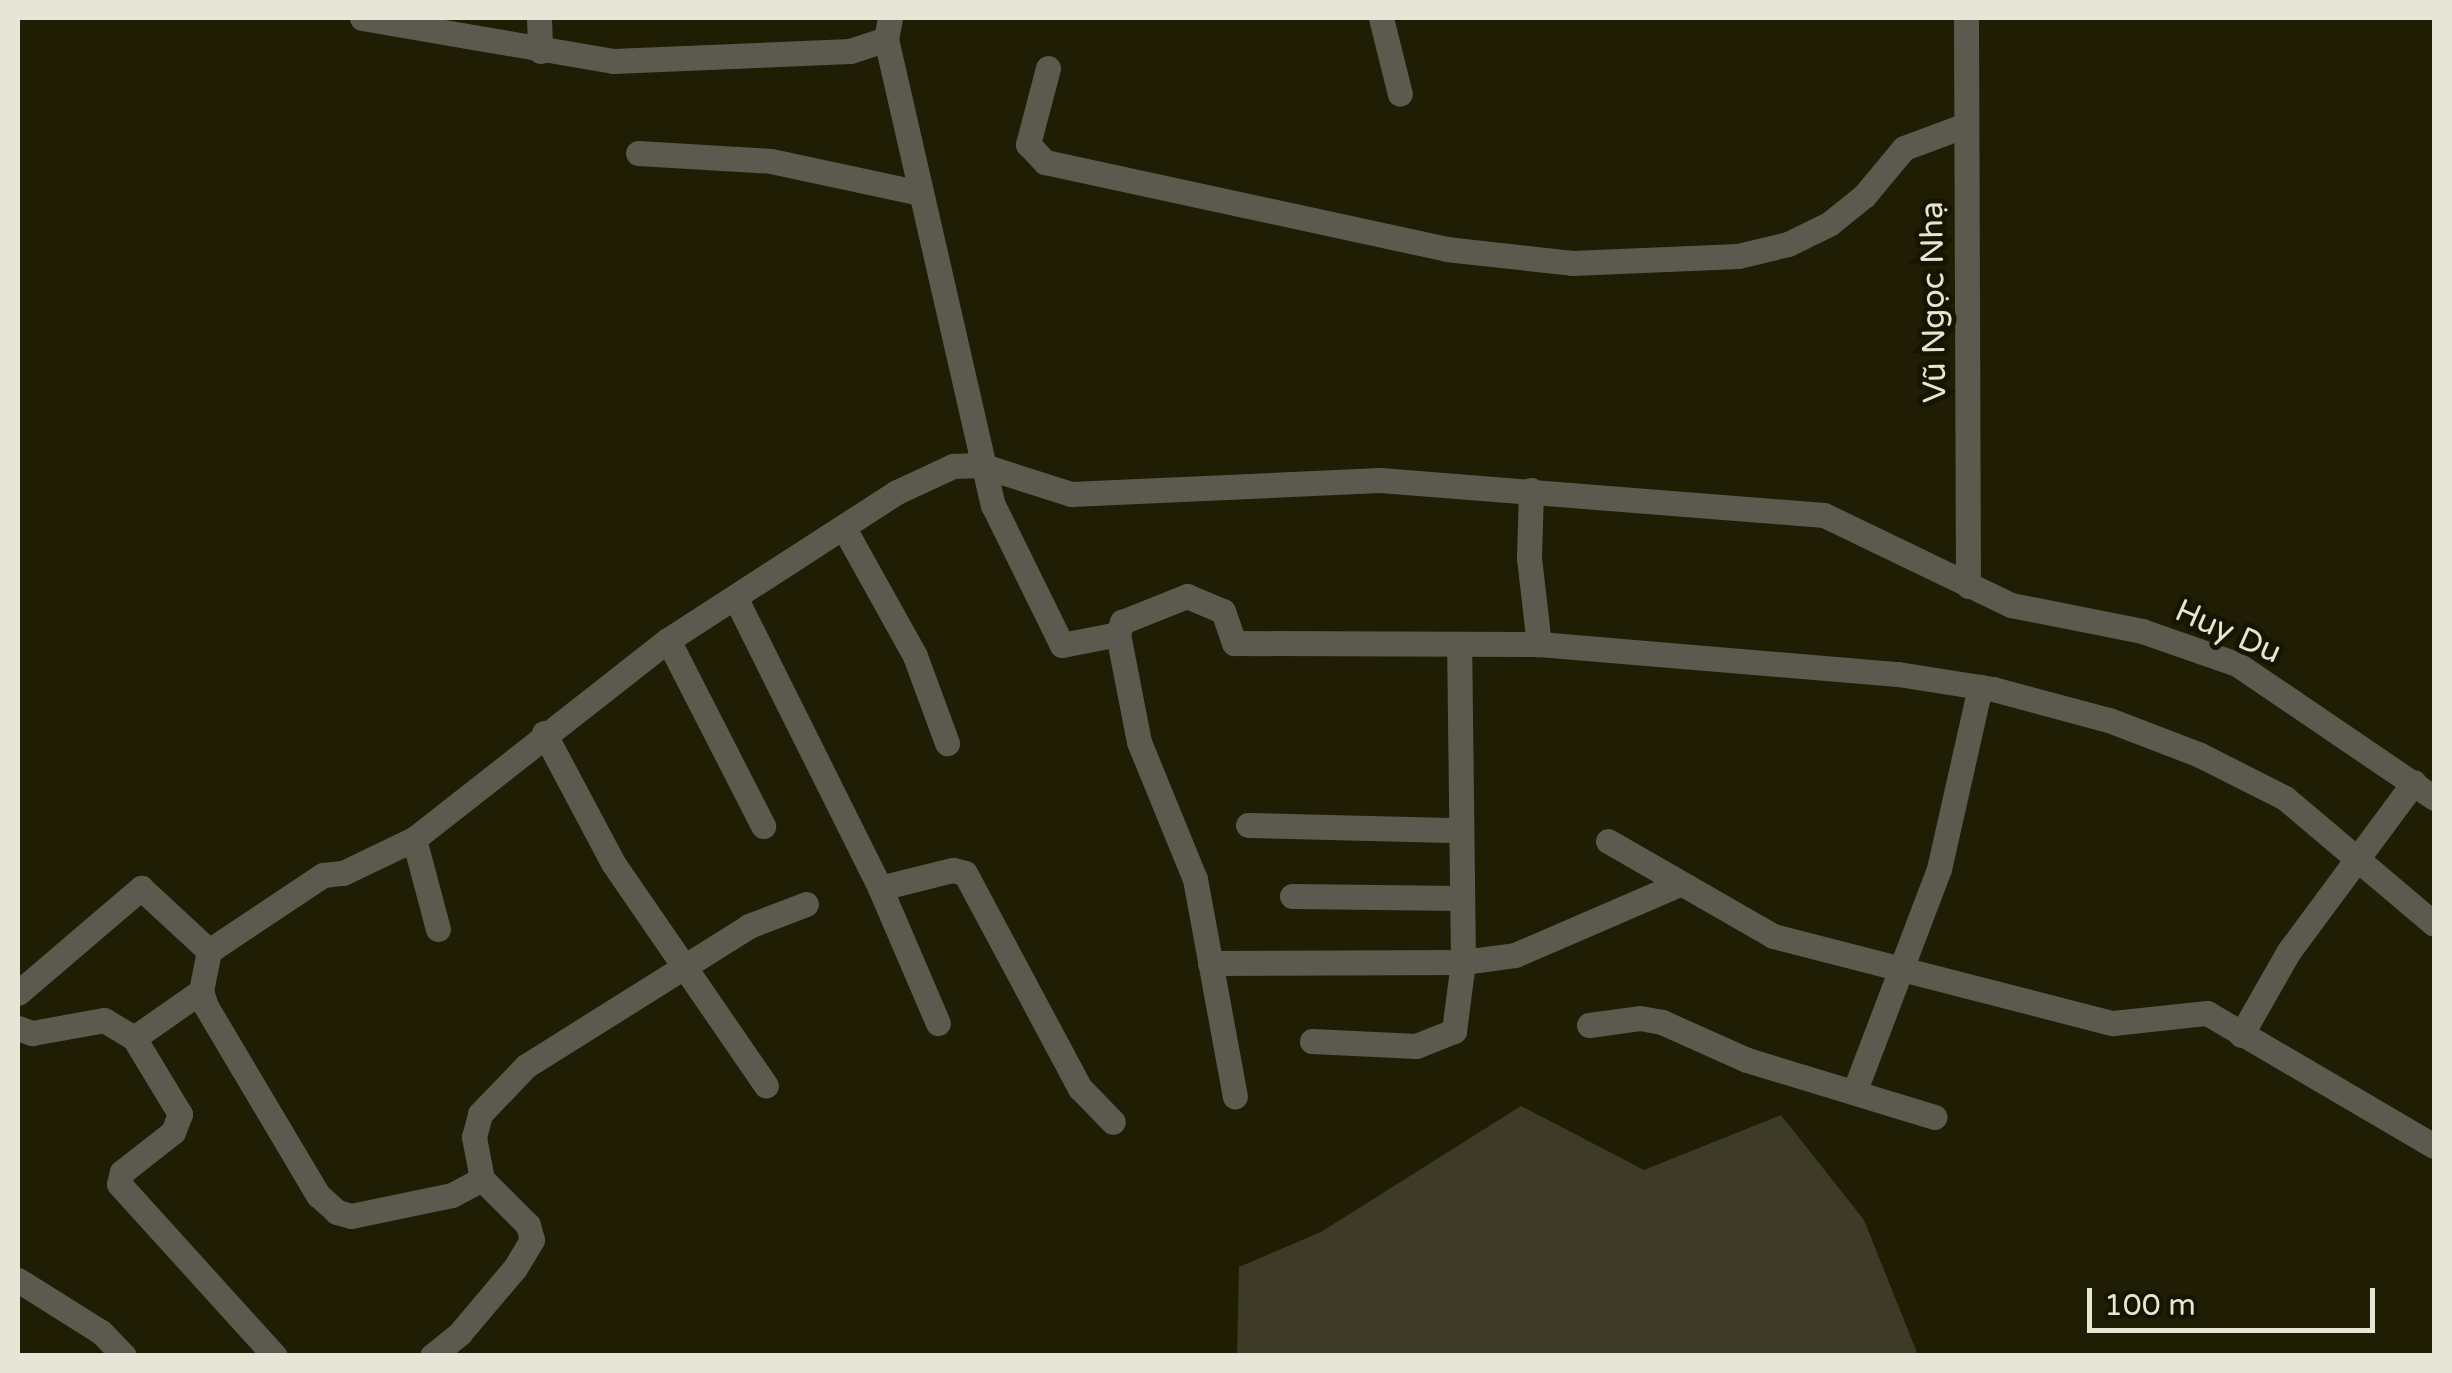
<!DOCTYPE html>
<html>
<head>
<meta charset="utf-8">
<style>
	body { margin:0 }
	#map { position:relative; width:2452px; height:1373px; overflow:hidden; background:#201d05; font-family:"Varela Round",sans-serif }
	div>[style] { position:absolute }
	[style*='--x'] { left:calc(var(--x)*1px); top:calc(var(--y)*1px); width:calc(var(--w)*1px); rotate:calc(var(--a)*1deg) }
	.green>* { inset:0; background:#3d3b27 }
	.minor>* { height:25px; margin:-12.5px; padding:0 12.5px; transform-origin:12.5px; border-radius:12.5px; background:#5b5a4e }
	span { translate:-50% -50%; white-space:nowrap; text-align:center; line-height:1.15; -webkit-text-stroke:10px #171400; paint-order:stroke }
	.street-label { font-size:32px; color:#e6e5d6 }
	.frame { position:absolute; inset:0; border:20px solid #e6e5d6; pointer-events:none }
	.scale { position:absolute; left:2087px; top:1288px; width:288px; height:45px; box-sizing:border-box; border:5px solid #e6e5d6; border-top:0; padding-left:12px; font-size:30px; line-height:35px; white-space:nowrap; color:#e6e5d6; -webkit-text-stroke:8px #171400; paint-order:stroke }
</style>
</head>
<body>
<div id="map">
	<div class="green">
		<i style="clip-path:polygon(1521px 1106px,1644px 1170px,1781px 1115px,1864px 1220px,1918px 1355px,1237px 1355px,1239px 1267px,1321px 1232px)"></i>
	</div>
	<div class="minor">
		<i style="--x:362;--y:18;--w:255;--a:9.7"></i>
		<i style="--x:613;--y:61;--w:237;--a:-2.4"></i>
		<i style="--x:850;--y:51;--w:38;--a:-18"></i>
		<i style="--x:886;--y:39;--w:21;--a:-79"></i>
		<i style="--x:539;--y:18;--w:33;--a:88"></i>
		<i style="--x:1381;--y:18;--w:78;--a:76"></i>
		<i style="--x:1966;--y:18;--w:568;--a:89.8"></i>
		<i style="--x:886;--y:39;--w:478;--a:77.1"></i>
		<i style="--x:993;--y:505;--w:156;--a:63.8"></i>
		<i style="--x:1062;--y:645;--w:57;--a:-11.1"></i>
		<i style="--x:1118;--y:634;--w:110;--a:79"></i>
		<i style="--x:1139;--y:742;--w:148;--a:67.8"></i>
		<i style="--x:1195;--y:879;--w:221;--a:79.6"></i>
		<i style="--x:1048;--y:68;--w:79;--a:104.7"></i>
		<i style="--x:1028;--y:144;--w:25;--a:47"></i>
		<i style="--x:1045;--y:162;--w:410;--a:12.2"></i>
		<i style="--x:1446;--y:249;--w:127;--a:6.3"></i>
		<i style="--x:1572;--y:263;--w:166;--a:-2.4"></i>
		<i style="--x:1738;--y:256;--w:51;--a:-13.5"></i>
		<i style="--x:1788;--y:244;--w:46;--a:-26"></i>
		<i style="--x:1829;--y:224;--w:45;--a:-38.7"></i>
		<i style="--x:1864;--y:196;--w:62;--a:-50.2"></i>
		<i style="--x:1904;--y:148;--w:63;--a:-20.4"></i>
		<i style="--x:638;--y:153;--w:133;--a:3.4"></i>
		<i style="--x:771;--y:161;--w:148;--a:12.1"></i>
		<i style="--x:1531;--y:490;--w:68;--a:91.7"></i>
		<i style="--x:1529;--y:558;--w:87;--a:83.4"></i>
		<i style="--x:845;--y:530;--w:144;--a:60.9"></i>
		<i style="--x:915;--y:656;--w:93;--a:69.8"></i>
		<i style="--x:737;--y:601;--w:321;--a:63.5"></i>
		<i style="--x:880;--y:888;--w:75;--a:-13.9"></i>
		<i style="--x:953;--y:870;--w:12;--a:14"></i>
		<i style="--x:965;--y:873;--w:244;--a:61.9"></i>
		<i style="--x:1080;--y:1088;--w:47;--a:45.9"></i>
		<i style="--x:1118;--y:634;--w:13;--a:-72"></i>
		<i style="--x:1122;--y:622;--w:70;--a:-21.8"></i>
		<i style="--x:1187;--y:596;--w:39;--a:23"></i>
		<i style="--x:1223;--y:611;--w:34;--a:71"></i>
		<i style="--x:1234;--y:643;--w:305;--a:0.2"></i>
		<i style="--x:1539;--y:644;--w:360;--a:4.8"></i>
		<i style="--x:1898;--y:674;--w:96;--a:9"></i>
		<i style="--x:1993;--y:689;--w:120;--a:15"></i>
		<i style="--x:2109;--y:720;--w:97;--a:21"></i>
		<i style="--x:2200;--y:755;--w:95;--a:26.8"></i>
		<i style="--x:2285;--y:798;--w:195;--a:40.2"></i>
		<i style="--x:668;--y:640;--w:209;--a:62.9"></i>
		<i style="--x:544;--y:733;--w:147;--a:62"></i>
		<i style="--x:613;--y:863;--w:270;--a:55.5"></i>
		<i style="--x:1248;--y:825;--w:211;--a:1.4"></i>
		<i style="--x:414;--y:839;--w:93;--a:75.1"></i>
		<i style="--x:1608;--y:841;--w:190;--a:29.9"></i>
		<i style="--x:1773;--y:936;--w:351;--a:14.4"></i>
		<i style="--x:2113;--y:1023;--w:95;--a:-6.1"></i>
		<i style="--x:2207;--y:1013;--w:263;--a:30.4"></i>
		<i style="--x:880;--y:888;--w:147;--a:66.8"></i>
		<i style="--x:1292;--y:896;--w:169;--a:0.7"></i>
		<i style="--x:1210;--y:963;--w:253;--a:-0.2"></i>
		<i style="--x:1463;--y:962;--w:52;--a:-7.7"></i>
		<i style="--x:1515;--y:955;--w:179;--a:-23.4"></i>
		<i style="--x:18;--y:993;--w:162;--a:-40.5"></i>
		<i style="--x:141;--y:888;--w:93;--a:42.8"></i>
		<i style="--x:1589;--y:1025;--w:51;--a:-7.8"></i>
		<i style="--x:1640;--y:1018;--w:22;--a:10"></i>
		<i style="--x:1662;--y:1022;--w:93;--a:24.1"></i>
		<i style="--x:1747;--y:1060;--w:196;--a:16.9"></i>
		<i style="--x:18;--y:1028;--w:15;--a:20"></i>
		<i style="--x:32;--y:1033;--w:73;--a:-10.2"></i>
		<i style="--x:104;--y:1020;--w:35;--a:31"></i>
		<i style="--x:134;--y:1038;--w:89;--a:58.8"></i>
		<i style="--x:180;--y:1114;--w:19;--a:111"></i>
		<i style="--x:173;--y:1132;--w:65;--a:141.9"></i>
		<i style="--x:122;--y:1172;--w:12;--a:104"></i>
		<i style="--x:119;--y:1184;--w:232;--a:47.8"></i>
		<i style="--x:2241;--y:1035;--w:97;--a:-60.3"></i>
		<i style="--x:2289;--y:951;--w:210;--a:-53.5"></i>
		<i style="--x:134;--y:1038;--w:82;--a:-35"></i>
		<i style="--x:1312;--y:1041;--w:104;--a:2.8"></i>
		<i style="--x:1416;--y:1046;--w:41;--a:-21.5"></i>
		<i style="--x:1454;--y:1031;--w:70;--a:-82.6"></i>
		<i style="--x:1463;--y:962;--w:315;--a:-90.7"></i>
		<i style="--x:1855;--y:1090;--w:236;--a:-69.2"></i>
		<i style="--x:1939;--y:869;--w:187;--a:-77.3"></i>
		<i style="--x:482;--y:1179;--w:43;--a:-100.8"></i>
		<i style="--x:474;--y:1137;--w:24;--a:-75"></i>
		<i style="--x:480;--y:1114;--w:66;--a:-46.2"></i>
		<i style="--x:526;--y:1066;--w:263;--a:-32.1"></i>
		<i style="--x:749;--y:926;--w:61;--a:-21.1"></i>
		<i style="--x:18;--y:1280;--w:98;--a:32.1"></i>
		<i style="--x:101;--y:1332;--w:33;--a:46"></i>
		<i style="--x:432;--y:1356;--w:36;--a:-39"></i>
		<i style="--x:460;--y:1333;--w:85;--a:-49.8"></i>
		<i style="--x:515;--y:1268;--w:33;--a:-59"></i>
		<i style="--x:532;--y:1240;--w:16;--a:-105"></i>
		<i style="--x:528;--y:1225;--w:65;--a:-135"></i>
		<i style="--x:482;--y:1179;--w:34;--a:152"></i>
		<i style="--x:452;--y:1195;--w:103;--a:168.3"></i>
		<i style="--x:351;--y:1216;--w:15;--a:-164"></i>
		<i style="--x:337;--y:1212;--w:25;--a:-138"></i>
		<i style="--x:318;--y:1195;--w:220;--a:-120.7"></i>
		<i style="--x:206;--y:1006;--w:16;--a:-108"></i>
		<i style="--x:201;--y:991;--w:41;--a:-78.7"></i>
		<i style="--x:209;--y:951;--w:137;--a:-33.7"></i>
		<i style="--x:323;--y:875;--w:20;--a:-6"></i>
		<i style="--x:343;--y:873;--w:79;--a:-25.6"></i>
		<i style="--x:414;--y:839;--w:323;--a:-38.1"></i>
		<i style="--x:668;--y:640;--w:273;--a:-32.9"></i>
		<i style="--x:897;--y:492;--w:62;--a:-24.9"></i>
		<i style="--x:953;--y:466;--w:27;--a:-2"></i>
		<i style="--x:980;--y:465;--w:96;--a:17.7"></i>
		<i style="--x:1071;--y:494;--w:309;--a:-2.6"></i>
		<i style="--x:1380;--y:480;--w:445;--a:4.5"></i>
		<i style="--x:1824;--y:515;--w:208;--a:25.7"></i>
		<i style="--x:2011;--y:605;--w:134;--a:11.2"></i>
		<i style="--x:2142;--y:631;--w:101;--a:19.2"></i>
		<i style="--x:2237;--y:664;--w:238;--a:34.2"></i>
	</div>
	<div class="street-label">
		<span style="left:1934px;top:302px;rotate:-91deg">Vũ Ngọc Nhạ</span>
		<span style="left:2228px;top:632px;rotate:24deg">Huy Du</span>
	</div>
	<div class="frame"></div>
	<div class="scale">100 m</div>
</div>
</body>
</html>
